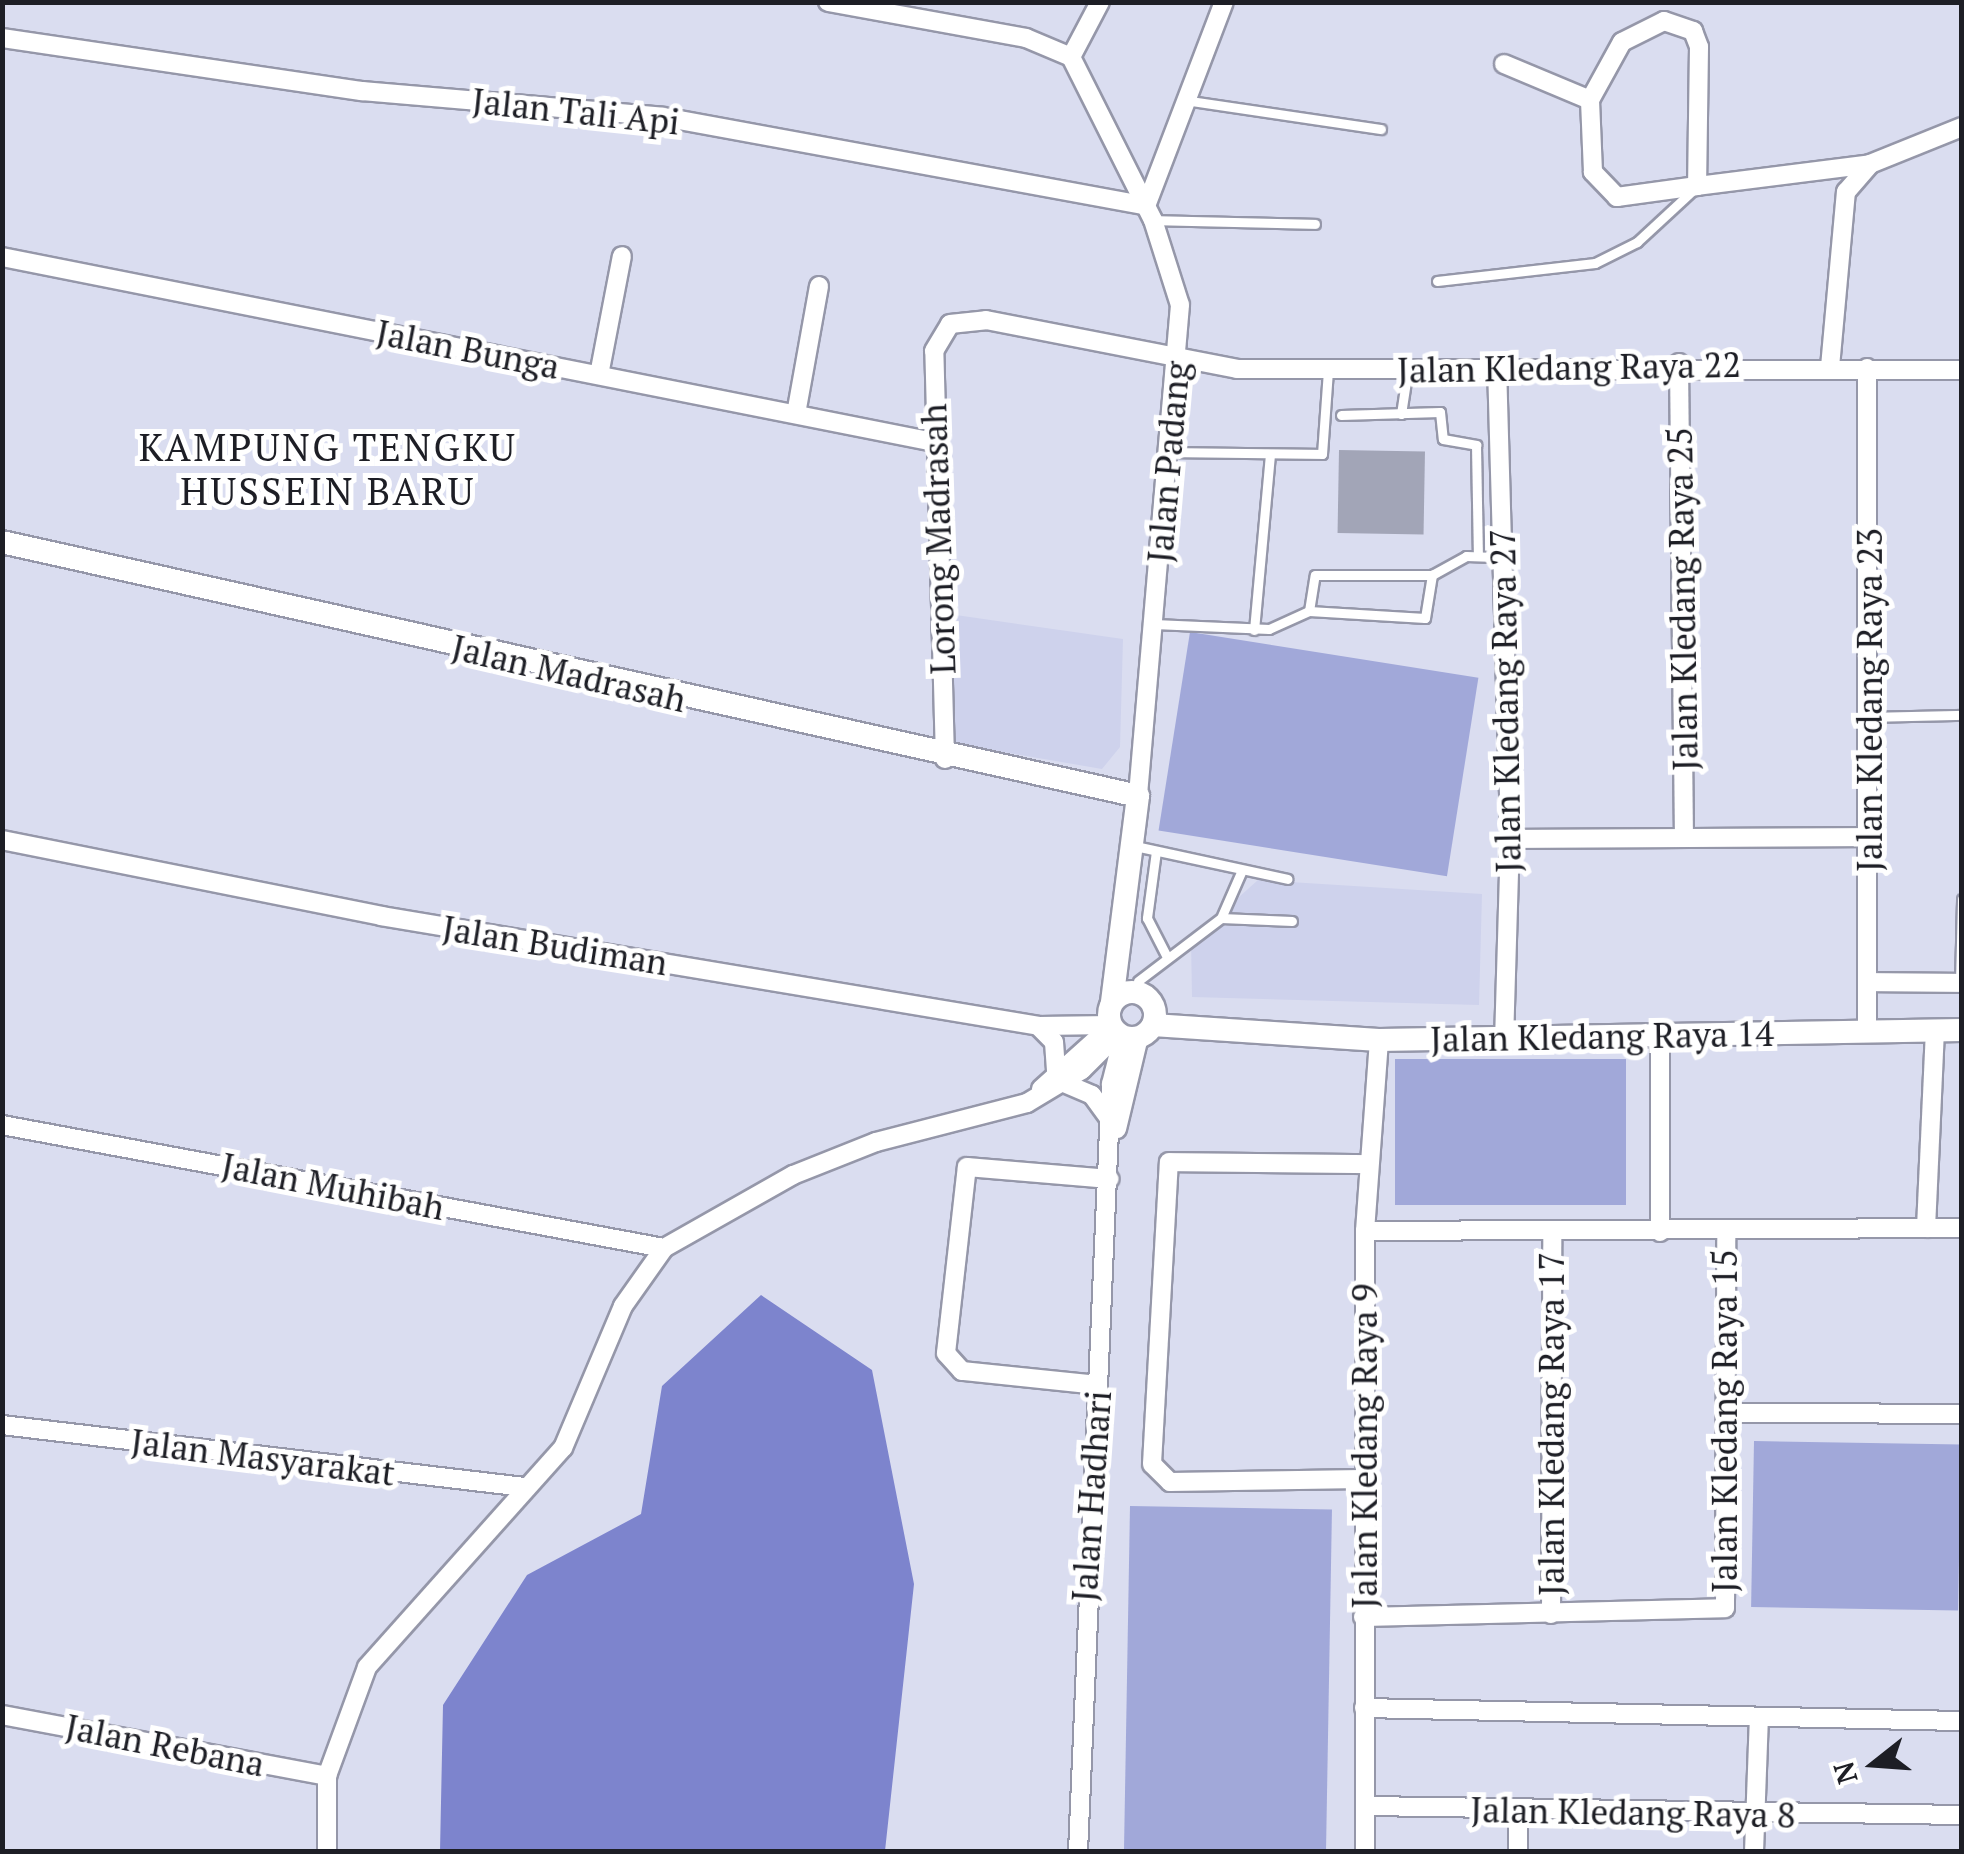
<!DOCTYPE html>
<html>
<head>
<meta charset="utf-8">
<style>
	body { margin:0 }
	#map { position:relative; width:1964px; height:1854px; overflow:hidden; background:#daddf0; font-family:"PT Serif",serif }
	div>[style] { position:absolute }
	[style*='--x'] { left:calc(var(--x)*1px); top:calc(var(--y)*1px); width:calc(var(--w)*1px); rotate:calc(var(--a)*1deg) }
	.built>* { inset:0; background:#ced2ec }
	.green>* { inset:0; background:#a1a8d9; transform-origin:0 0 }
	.water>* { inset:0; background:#7d84cd }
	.building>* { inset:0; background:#a2a5b7; transform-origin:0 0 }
	.roads { filter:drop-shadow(2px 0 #9597a9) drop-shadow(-2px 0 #9597a9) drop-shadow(0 2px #9597a9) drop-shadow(0 -2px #9597a9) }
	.service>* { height:9px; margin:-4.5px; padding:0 4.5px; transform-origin:4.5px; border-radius:4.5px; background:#fff }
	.minor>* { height:18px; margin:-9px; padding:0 9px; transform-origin:9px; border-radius:9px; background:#fff }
	.tertiary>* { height:22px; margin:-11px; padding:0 11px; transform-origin:11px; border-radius:11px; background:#fff }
	.tertiary>.ring { margin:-11px; padding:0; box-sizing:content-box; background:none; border:22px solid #fff; border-radius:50% }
	span { translate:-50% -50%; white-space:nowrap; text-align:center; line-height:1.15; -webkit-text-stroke:10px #fff; paint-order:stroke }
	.street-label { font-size:35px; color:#1d1e25 }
	.neighbourhood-label { font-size:38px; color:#1d1e25; letter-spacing:2.5px }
	.frame { position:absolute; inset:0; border:5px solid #1d1e25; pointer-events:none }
	.north { position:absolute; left:1824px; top:1714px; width:100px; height:100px; -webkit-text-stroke:8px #fff; paint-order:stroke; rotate:253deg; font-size:28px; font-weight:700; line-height:40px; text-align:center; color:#1d1e25 }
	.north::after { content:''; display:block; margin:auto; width:35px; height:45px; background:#1d1e25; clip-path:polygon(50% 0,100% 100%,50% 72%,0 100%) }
</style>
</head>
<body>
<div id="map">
	<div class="built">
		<i style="clip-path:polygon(949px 614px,1123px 639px,1120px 747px,1102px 769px,951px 743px)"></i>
		<i style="clip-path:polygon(1258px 880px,1482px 894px,1479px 1005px,1192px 997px,1191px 940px)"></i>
	</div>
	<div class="green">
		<i style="left:1190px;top:632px;width:292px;height:201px;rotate:9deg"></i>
		<i style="left:1626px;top:1059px;width:146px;height:231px;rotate:90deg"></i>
		<i style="left:1754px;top:1441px;width:207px;height:166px;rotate:1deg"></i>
		<i style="left:1130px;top:1506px;width:202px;height:345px;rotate:1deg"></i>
	</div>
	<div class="water">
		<i style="clip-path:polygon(761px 1295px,872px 1370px,914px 1584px,885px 1851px,440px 1851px,443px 1705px,527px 1575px,641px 1514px,662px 1386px)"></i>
	</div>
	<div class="building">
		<i style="left:1339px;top:450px;width:86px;height:83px;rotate:1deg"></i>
	</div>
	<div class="roads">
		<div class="service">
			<i style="--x:1191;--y:101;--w:192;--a:8.4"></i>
			<i style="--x:1153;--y:220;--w:162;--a:1.4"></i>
			<i style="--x:1437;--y:281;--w:159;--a:-6.5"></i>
			<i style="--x:1595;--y:263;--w:47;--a:-26.6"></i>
			<i style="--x:1637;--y:242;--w:75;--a:-42.8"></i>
			<i style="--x:1401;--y:414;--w:47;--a:-81.3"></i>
			<i style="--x:1341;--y:415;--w:99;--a:-1.7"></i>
			<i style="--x:1440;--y:412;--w:27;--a:84"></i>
			<i style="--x:1443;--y:439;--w:34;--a:10"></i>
			<i style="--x:1476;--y:445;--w:111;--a:89"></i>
			<i style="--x:1169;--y:452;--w:153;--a:0.7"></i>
			<i style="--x:1322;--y:454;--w:83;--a:-85.9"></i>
			<i style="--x:1309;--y:611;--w:36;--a:-81"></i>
			<i style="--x:1315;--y:575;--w:117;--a:0"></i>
			<i style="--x:1432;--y:575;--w:39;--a:-29"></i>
			<i style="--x:1466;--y:556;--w:36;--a:2"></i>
			<i style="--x:1154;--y:624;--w:115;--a:2.5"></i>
			<i style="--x:1269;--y:629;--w:44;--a:-24.2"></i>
			<i style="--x:1309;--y:611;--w:116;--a:3.5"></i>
			<i style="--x:1425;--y:618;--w:44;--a:-80.8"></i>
			<i style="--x:1254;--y:630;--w:176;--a:-84.8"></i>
			<i style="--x:1871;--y:717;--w:91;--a:-1.3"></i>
			<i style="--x:1135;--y:846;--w:156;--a:12.2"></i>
			<i style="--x:1156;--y:851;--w:68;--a:97.7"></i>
			<i style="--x:1147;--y:918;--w:44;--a:62.9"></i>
			<i style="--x:1221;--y:918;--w:71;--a:2.4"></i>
			<i style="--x:1138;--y:981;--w:104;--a:-37.2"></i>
			<i style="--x:1221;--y:918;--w:52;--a:-66.4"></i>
			<i style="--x:1960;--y:983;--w:84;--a:-88.6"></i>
		</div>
		<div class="minor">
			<i style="--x:828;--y:2;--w:201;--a:10.3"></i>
			<i style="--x:1026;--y:38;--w:49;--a:22.9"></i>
			<i style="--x:1664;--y:21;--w:31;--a:19"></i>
			<i style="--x:1693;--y:31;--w:17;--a:69"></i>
			<i style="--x:1699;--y:47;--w:139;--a:90.8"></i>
			<i style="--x:1697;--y:186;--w:81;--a:172.2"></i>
			<i style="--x:1617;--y:197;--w:35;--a:-134"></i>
			<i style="--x:1593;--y:172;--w:72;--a:-92.4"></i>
			<i style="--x:1590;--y:100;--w:66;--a:-61.1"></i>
			<i style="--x:1622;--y:42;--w:47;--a:-26.6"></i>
			<i style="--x:2;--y:38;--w:364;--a:8.4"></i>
			<i style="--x:362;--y:91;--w:302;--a:4.9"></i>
			<i style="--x:663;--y:117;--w:491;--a:10.4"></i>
			<i style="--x:1146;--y:206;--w:218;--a:-69.1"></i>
			<i style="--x:1071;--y:57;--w:182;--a:63.3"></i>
			<i style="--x:1153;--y:220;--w:89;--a:72.4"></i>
			<i style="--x:1180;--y:305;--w:493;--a:94.9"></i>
			<i style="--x:1071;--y:57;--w:62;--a:-62.2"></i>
			<i style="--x:1504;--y:64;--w:93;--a:22.7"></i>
			<i style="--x:1697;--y:186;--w:174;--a:-7.2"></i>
			<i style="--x:2;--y:257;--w:950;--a:11.23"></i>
			<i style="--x:1679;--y:363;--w:472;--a:89.4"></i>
			<i style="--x:1497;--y:365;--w:474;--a:88.4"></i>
			<i style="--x:1510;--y:839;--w:198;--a:91.7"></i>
			<i style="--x:1830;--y:367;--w:176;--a:-84.8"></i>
			<i style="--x:1846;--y:192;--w:37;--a:-49"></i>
			<i style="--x:1870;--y:164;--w:99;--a:-21.9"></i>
			<i style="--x:1867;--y:368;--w:663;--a:90"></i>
			<i style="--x:599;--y:375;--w:121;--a:-79.1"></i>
			<i style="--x:796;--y:414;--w:130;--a:-79.8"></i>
			<i style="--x:945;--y:759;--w:408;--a:-91.5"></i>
			<i style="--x:934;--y:351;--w:31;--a:-59"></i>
			<i style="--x:950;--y:324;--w:36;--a:-6"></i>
			<i style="--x:986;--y:320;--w:256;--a:11"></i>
			<i style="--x:1237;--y:369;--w:725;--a:0.08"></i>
			<i style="--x:1510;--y:839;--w:359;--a:-0.3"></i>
			<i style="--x:2;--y:840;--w:387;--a:11.3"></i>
			<i style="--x:381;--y:916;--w:667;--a:9.49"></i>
			<i style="--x:1039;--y:1026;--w:72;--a:-0.8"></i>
			<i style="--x:1868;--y:982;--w:94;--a:0.6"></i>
			<i style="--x:1039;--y:1027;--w:21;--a:45"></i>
			<i style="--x:1054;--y:1042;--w:32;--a:86"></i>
			<i style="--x:1064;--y:1083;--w:30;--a:23"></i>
			<i style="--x:1092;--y:1095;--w:34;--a:54"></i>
			<i style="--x:1041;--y:1089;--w:94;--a:-42"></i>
			<i style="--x:2;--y:1125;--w:673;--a:10.53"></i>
			<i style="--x:1117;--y:1129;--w:95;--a:-76.6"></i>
			<i style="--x:1926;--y:1228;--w:198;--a:-87.4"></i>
			<i style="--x:1365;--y:1231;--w:597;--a:-0.29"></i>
			<i style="--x:1660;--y:1232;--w:199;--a:-90"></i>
			<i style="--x:1098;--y:1385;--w:137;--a:-174.1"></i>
			<i style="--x:962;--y:1371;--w:24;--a:-132"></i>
			<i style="--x:946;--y:1353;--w:187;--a:-83.6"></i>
			<i style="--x:967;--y:1167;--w:143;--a:4.8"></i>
			<i style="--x:1732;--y:1413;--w:230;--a:0.2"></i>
			<i style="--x:2;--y:1425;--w:526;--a:6.77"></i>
			<i style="--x:1362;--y:1479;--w:192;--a:179.1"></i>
			<i style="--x:1170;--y:1482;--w:25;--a:-135"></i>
			<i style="--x:1152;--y:1464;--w:302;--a:-86.8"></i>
			<i style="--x:1169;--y:1162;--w:200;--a:0.6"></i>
			<i style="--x:1551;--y:1614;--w:381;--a:-89.8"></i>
			<i style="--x:1363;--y:1617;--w:362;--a:-1.4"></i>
			<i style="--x:1725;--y:1608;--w:375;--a:-89.8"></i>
			<i style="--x:1364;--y:1708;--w:598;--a:1.25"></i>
			<i style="--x:2;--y:1715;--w:331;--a:10.6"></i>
			<i style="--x:1365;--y:1806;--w:597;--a:0.86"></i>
			<i style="--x:327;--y:1852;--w:76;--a:-90"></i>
			<i style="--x:327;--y:1776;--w:116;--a:-69.8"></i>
			<i style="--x:367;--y:1667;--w:294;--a:-48.2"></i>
			<i style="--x:563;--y:1448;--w:154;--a:-67.1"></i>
			<i style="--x:623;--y:1306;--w:71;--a:-54.7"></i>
			<i style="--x:664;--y:1248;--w:148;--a:-29.5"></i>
			<i style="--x:793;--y:1175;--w:89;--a:-21.7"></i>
			<i style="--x:876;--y:1142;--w:156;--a:-14.5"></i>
			<i style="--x:1027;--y:1103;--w:64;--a:-31"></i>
			<i style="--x:1082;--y:1070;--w:51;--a:-45"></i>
			<i style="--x:1078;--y:1852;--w:769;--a:-87.54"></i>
			<i style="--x:1111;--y:1084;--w:49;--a:-75.7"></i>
			<i style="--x:1365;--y:1852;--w:621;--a:-90"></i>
			<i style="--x:1365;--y:1231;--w:192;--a:-85.8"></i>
			<i style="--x:1518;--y:1852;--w:40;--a:-90"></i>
			<i style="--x:1754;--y:1852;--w:135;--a:-87.9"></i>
		</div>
		<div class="tertiary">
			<i style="--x:2;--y:542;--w:1164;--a:12.6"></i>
			<i style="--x:1138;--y:796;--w:208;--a:97.2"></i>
			<i class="ring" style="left:1109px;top:992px;width:24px;height:24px"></i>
			<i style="--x:1153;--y:1025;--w:226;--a:3.8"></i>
			<i style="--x:1379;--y:1040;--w:583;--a:-0.98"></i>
		</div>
	</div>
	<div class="street-label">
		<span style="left:576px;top:111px;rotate:6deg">Jalan Tali Api</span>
		<span style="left:468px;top:349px;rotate:11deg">Jalan Bunga</span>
		<span style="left:1569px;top:367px;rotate:-1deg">Jalan Kledang Raya 22</span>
		<span style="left:1168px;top:462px;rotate:-85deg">Jalan Padang</span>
		<span style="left:938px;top:539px;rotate:-92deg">Lorong Madrasah</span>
		<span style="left:1682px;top:599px;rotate:-91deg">Jalan Kledang Raya 25</span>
		<span style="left:569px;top:673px;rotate:13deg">Jalan Madrasah</span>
		<span style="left:1869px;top:700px;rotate:-90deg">Jalan Kledang Raya 23</span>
		<span style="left:1505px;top:701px;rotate:-91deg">Jalan Kledang Raya 27</span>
		<span style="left:555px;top:945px;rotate:9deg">Jalan Budiman</span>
		<span style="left:1602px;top:1036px;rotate:-1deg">Jalan Kledang Raya 14</span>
		<span style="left:333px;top:1186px;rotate:11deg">Jalan Muhibah</span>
		<span style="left:1724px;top:1421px;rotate:-90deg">Jalan Kledang Raya 15</span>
		<span style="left:1551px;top:1424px;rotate:-90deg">Jalan Kledang Raya 17</span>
		<span style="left:1364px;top:1446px;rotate:-90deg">Jalan Kledang Raya 9</span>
		<span style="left:263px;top:1457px;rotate:7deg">Jalan Masyarakat</span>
		<span style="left:1091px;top:1496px;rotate:-86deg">Jalan Hadhari</span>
		<span style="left:165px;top:1745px;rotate:11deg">Jalan Rebana</span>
		<span style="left:1633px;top:1812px;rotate:1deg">Jalan Kledang Raya 8</span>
	</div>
	<div class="neighbourhood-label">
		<span style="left:328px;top:470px">KAMPUNG TENGKU<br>HUSSEIN BARU</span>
	</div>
	<div class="frame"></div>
	<div class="north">N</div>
</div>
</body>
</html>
